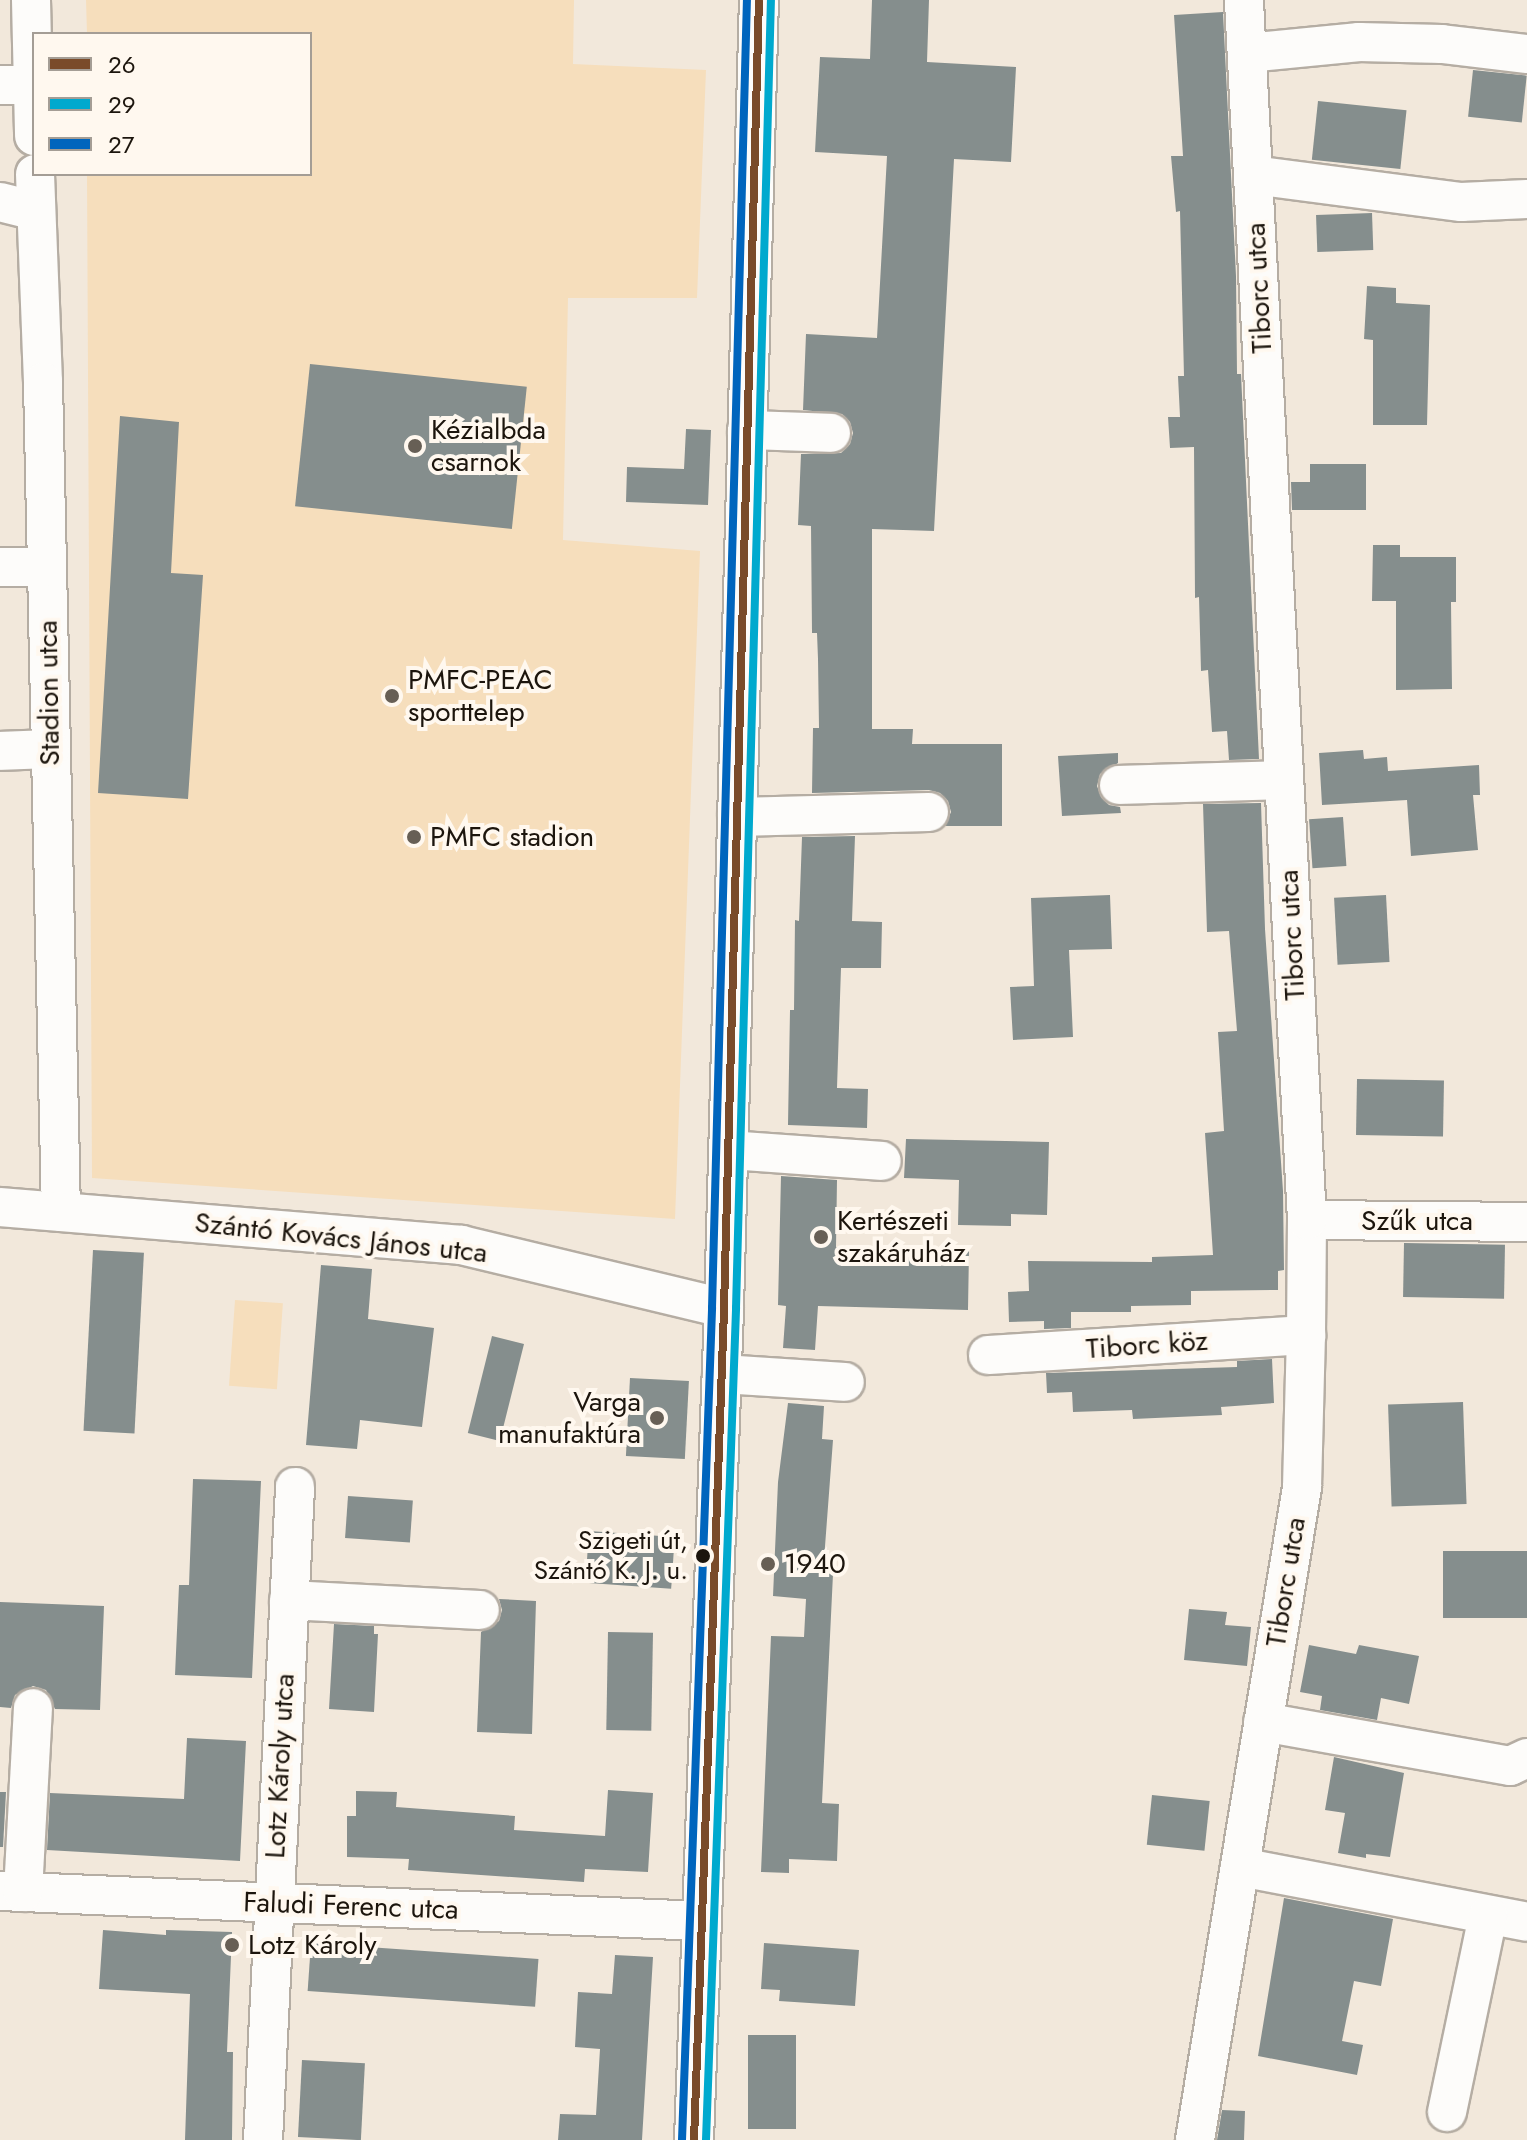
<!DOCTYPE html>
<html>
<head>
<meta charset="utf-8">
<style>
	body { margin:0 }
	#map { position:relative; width:1527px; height:2140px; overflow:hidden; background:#f2e8db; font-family:Jost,sans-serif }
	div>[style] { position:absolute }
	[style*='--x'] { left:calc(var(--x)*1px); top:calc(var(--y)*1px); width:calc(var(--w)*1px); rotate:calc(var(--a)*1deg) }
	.green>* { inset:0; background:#f6debc; transform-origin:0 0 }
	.building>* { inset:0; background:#858e8d; transform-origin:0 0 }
	.roads { filter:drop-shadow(2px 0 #b5ada3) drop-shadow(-2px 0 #b5ada3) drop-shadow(0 2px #b5ada3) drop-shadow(0 -2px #b5ada3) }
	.minor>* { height:38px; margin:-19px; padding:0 19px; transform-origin:19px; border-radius:19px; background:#fdfcfa }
	.bus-1>* { height:8px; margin:-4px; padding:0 4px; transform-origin:4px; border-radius:4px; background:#7a4b2a }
	.bus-2>* { height:8px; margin:-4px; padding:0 4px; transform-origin:4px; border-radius:4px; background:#00a9ce }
	.bus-3>* { height:8px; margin:-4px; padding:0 4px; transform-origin:4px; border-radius:4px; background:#0065bd }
	.dots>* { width:22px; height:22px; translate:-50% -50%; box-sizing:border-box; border:4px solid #fff8ef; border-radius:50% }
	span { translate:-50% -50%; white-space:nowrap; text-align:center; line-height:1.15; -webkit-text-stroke:8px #fff8ef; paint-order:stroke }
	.bus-label { font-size:26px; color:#1c150d }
	.right { translate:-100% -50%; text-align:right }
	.street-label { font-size:28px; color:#1c150d }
	.poi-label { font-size:28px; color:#1c150d }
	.left { translate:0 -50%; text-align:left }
	.legend { position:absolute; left:32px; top:32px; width:280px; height:144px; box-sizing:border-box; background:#fff8ef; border:2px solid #a49d95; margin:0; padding:10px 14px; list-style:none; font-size:24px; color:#1c150d }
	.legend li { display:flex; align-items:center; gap:16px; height:40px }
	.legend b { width:40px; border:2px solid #a49d95 }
</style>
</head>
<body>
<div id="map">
	<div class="green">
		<i style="clip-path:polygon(86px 0,574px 0,573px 64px,706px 70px,697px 298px,568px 298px,563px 540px,700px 551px,675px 1219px,92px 1178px,87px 174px,310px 174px,310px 34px,87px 34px)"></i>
		<i style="left:235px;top:1300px;width:48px;height:86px;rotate:4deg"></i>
	</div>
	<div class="building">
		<i style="clip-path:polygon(872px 0,929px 0,927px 62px,1016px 67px,1011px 162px,954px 159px,934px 531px,872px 529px,872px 729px,913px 729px,912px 744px,1002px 744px,1002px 826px,945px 826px,951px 812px,948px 801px,940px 793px,929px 790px,812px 793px,813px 728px,819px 728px,818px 659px,817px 633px,812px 633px,811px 526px,798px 525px,801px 454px,841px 453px,850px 444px,853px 433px,850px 422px,842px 414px,803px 410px,806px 334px,877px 338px,887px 156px,815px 152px,820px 57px,870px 59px)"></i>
		<i style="clip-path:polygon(1223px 12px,1236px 276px,1237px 374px,1241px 374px,1259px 759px,1229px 760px,1227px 731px,1212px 732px,1208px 670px,1201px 671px,1199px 597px,1195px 598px,1194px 447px,1170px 448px,1168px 417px,1180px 417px,1178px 376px,1184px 376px,1180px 211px,1176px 212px,1171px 156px,1183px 156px,1174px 15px)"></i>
		<i style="left:1473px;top:70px;width:54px;height:47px;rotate:6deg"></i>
		<i style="left:1318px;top:101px;width:89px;height:59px;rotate:6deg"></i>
		<i style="left:1372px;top:213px;width:37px;height:56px;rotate:88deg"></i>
		<i style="clip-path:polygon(1367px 286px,1396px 288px,1396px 303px,1430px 305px,1427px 425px,1373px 425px,1373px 340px,1364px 339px)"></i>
		<i style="left:310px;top:364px;width:218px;height:143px;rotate:6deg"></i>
		<i style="clip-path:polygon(120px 416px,179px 422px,171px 573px,203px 575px,188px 799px,98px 793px)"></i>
		<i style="clip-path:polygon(686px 429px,711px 430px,708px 505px,626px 502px,627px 467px,684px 469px)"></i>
		<i style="clip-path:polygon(1310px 464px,1366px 464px,1366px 510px,1292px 510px,1291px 482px,1310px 482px)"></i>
		<i style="clip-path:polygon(1373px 545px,1400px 545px,1400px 557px,1456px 557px,1456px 602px,1451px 602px,1452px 689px,1396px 690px,1396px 601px,1372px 601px)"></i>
		<i style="clip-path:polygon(1363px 750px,1364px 759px,1387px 757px,1388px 771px,1479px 765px,1480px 795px,1473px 795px,1478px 850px,1411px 856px,1407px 800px,1322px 805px,1319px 753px)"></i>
		<i style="clip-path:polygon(1118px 753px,1118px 763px,1100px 774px,1097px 786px,1101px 797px,1109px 805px,1120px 807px,1121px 813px,1062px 816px,1058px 756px)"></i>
		<i style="clip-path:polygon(1261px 803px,1265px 929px,1283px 1191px,1284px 1270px,1278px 1271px,1278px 1290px,1191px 1291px,1191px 1305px,1131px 1306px,1131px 1312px,1071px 1312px,1071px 1328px,1044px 1329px,1044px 1321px,1009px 1322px,1008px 1292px,1029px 1291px,1028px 1261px,1152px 1262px,1152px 1257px,1213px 1255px,1205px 1133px,1224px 1131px,1218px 1032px,1237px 1031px,1229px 931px,1207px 932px,1203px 804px)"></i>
		<i style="left:1343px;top:817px;width:49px;height:34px;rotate:86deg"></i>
		<i style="clip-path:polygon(855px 836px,852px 921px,882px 922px,881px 968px,841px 968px,837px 1088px,868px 1089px,867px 1128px,788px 1125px,790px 1010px,794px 1010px,795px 920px,799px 921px,802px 837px)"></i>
		<i style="clip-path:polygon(1110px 895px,1112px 949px,1069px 950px,1073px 1037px,1013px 1040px,1010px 987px,1034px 986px,1031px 898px)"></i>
		<i style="left:1386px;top:895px;width:67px;height:52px;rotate:87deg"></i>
		<i style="left:1357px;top:1079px;width:87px;height:56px;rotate:1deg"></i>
		<i style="clip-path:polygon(906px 1139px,1049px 1142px,1047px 1215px,1011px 1214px,1011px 1226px,958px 1225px,959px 1180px,904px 1178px)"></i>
		<i style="clip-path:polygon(781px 1176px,837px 1180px,836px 1247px,969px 1251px,968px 1310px,818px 1306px,815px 1350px,783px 1348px,786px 1306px,778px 1305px)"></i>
		<i style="left:1404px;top:1243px;width:101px;height:54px;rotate:1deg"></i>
		<i style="left:93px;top:1250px;width:51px;height:181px;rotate:3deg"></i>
		<i style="clip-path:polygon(321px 1265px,372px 1269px,368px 1319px,434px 1328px,422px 1427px,360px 1420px,357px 1449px,306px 1445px)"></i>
		<i style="left:492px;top:1336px;width:33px;height:100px;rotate:14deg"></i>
		<i style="clip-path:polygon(1272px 1359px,1274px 1403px,1221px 1407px,1222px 1415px,1133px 1419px,1132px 1410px,1073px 1412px,1072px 1392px,1047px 1393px,1046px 1373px,1237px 1367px,1237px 1361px)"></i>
		<i style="left:630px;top:1378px;width:59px;height:78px;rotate:3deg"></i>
		<i style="left:1463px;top:1402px;width:102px;height:75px;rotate:88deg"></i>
		<i style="clip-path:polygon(788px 1403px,824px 1406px,822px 1439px,833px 1440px,823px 1573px,833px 1574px,822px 1803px,839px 1804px,837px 1861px,789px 1859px,789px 1873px,761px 1872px,771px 1636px,804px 1637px,806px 1599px,773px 1596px,778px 1482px)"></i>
		<i style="clip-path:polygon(193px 1479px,261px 1481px,252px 1678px,175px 1675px,179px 1585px,189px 1585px)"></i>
		<i style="left:348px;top:1496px;width:65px;height:42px;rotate:4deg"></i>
		<i style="left:589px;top:1531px;width:86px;height:52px;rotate:4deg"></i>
		<i style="left:1527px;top:1551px;width:67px;height:84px;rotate:90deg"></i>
		<i style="clip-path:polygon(499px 1599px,536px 1601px,532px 1734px,477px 1732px,481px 1632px,499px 1621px,502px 1610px)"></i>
		<i style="clip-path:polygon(0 1602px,104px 1606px,100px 1710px,55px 1709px,46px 1690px,33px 1686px,15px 1695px,11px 1708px,0 1707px)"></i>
		<i style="clip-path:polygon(1189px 1609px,1227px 1612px,1225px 1625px,1251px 1627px,1247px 1666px,1184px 1660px)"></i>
		<i style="clip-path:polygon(334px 1624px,374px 1626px,374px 1634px,378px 1634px,374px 1712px,329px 1709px)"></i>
		<i style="left:608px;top:1632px;width:45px;height:98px;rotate:1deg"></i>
		<i style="clip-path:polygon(1309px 1645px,1356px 1654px,1359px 1645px,1419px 1656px,1409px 1704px,1381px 1698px,1377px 1720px,1320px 1710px,1322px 1696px,1300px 1692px)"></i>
		<i style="clip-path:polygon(187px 1738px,246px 1741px,240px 1861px,47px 1850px,50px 1793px,184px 1799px)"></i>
		<i style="clip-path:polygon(1334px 1757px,1404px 1773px,1390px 1857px,1366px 1854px,1366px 1858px,1338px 1853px,1345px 1813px,1325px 1810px)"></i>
		<i style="clip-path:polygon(608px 1790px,653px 1793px,648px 1872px,585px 1869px,584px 1882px,408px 1870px,409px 1859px,347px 1857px,347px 1816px,356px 1816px,356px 1791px,397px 1792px,396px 1807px,515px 1816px,514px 1830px,605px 1836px)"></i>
		<i style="clip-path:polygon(0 1792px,6px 1792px,3px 1847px,0 1847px)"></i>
		<i style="left:1152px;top:1795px;width:58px;height:50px;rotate:6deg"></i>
		<i style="clip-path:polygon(1284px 1898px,1393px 1919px,1381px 1986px,1354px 1981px,1342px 2041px,1363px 2045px,1357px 2075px,1258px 2056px)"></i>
		<i style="clip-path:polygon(103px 1930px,166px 1935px,166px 1930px,232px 1932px,227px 2052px,233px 2052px,232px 2140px,185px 2140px,190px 1994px,99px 1989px)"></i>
		<i style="left:311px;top:1943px;width:228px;height:48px;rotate:4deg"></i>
		<i style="clip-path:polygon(764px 1943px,859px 1950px,855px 2006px,779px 2001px,780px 1990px,761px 1989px)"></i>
		<i style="clip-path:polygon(615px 1955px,653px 1957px,642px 2140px,558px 2140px,560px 2114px,596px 2115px,600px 2049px,575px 2047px,578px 1992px,612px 1994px)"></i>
		<i style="left:748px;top:2035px;width:48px;height:94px"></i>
		<i style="left:302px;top:2060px;width:63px;height:77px;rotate:3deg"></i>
		<i style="clip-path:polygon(1222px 2110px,1245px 2111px,1244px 2140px,1217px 2140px)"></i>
	</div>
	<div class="roads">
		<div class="minor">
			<i style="--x:31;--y:0;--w:136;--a:88.7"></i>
			<i style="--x:1247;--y:53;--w:113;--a:-5.6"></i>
			<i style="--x:1359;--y:42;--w:83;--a:1.4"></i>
			<i style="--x:1442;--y:44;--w:86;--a:6.7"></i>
			<i style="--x:0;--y:85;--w:33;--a:0"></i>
			<i style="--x:35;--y:174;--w:208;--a:87.8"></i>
			<i style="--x:43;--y:382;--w:830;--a:88.76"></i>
			<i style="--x:1253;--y:175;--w:210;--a:7.4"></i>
			<i style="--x:1461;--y:202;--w:66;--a:-2.6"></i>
			<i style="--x:0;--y:202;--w:37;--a:14"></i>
			<i style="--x:747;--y:430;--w:84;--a:2"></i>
			<i style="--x:0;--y:567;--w:46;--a:0"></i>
			<i style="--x:0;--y:751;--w:50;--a:-2.3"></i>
			<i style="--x:1119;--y:785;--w:165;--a:-1.7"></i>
			<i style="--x:737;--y:817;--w:192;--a:-1.5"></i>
			<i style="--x:729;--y:1150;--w:153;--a:4.1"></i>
			<i style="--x:0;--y:1207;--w:463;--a:4.7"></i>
			<i style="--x:461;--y:1245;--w:270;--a:13.5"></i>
			<i style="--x:1307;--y:1220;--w:220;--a:0.5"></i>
			<i style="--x:988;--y:1355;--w:319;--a:-3.6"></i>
			<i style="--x:722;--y:1374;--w:123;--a:3.7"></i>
			<i style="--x:289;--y:1600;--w:191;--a:3"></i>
			<i style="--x:1263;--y:1722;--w:251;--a:10.1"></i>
			<i style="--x:1510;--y:1766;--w:19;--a:-25"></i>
			<i style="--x:1240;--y:1867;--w:292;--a:10.8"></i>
			<i style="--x:0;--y:1891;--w:702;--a:2.45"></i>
			<i style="--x:23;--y:1892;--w:184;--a:-86.9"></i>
			<i style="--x:1447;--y:2112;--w:201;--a:-78.2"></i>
			<i style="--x:263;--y:2140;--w:654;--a:-87.19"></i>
			<i style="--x:694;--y:2140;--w:833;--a:-87.93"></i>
			<i style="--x:724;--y:1308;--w:1308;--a:-88.47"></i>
			<i style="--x:1195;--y:2140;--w:662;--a:-80.69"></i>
			<i style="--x:1302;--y:1487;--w:152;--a:-88.5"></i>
			<i style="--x:1306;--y:1335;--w:115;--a:-89.5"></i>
			<i style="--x:1307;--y:1220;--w:1222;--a:-92.96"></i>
		</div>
	</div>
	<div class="bus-1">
		<i style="--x:694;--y:2140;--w:833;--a:-87.93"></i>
		<i style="--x:724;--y:1308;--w:1308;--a:-88.47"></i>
	</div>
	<div class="bus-2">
		<i style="--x:706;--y:2140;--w:833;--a:-87.93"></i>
		<i style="--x:736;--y:1308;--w:1308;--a:-88.47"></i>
	</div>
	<div class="bus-3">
		<i style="--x:682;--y:2140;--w:833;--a:-87.93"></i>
		<i style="--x:712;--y:1308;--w:1308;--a:-88.47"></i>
	</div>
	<div class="dots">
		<i style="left:415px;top:446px;background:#675f55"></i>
		<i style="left:392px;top:696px;background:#675f55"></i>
		<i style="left:414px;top:837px;background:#675f55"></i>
		<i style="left:821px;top:1237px;background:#675f55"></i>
		<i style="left:657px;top:1418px;background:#675f55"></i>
		<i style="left:703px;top:1556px;background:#1c150d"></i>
		<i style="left:768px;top:1564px;background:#675f55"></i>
		<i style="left:232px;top:1945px;background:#675f55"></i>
	</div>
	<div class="bus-label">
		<span class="right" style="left:688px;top:1556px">Szigeti út,<br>Szántó K. J. u.</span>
	</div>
	<div class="street-label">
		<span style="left:1259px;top:288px;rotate:-93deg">Tiborc utca</span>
		<span style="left:49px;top:693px;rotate:-91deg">Stadion utca</span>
		<span style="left:1292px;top:935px;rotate:-93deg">Tiborc utca</span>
		<span style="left:1417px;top:1221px">Szűk utca</span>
		<span style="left:341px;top:1238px;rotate:6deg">Szántó Kovács János utca</span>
		<span style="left:1147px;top:1345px;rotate:-4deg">Tiborc köz</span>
		<span style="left:1286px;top:1582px;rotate:-81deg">Tiborc utca</span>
		<span style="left:280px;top:1766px;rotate:-87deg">Lotz Károly utca</span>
		<span style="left:351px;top:1906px;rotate:2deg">Faludi Ferenc utca</span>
	</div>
	<div class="poi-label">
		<span class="left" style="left:431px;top:446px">Kézialbda<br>csarnok</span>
		<span class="left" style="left:408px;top:696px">PMFC-PEAC<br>sporttelep</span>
		<span class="left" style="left:430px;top:837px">PMFC stadion</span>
		<span class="left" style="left:837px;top:1237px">Kertészeti<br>szakáruház</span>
		<span class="right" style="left:641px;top:1418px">Varga<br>manufaktúra</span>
		<span class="left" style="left:784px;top:1564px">1940</span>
		<span class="left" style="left:248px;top:1945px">Lotz Károly</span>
	</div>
	<ul class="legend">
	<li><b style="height:10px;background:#7a4b2a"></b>26</li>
	<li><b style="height:10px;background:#00a9ce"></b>29</li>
	<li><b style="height:10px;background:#0065bd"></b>27</li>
	</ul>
</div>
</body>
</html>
